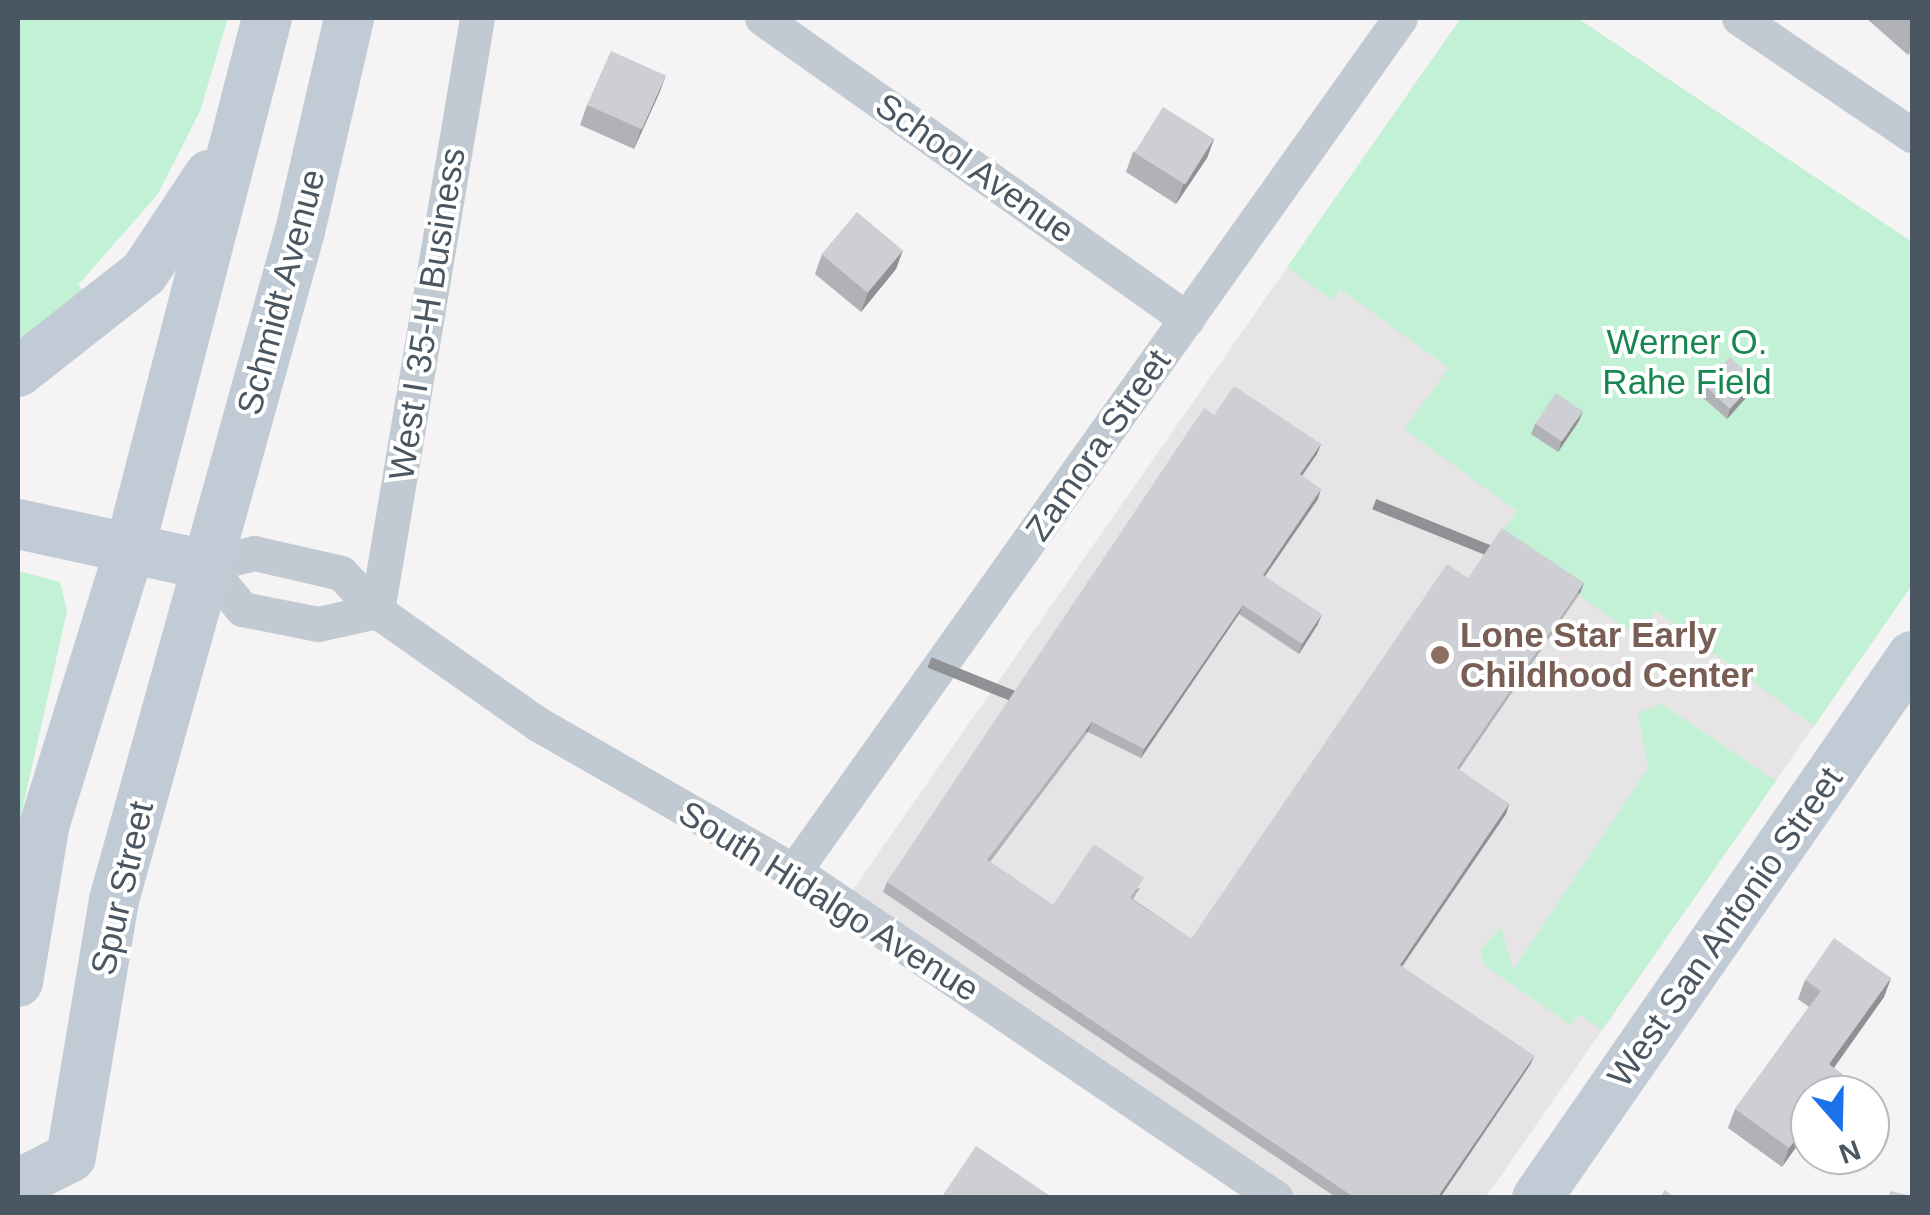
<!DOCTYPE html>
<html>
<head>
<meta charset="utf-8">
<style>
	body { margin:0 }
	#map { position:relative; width:1930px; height:1215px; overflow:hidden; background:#f5f3f3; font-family:Arial,sans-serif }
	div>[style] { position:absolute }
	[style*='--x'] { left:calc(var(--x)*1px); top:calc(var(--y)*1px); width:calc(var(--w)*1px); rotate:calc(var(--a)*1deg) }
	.education>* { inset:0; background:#e6e4e5 }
	.green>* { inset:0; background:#c3f1d5 }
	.street>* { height:35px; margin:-17.5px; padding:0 17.5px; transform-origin:17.5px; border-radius:17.5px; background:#c1cad2 }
	.secondary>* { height:50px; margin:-25px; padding:0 25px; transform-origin:25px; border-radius:25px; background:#c1cbd6 }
	.wall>* { inset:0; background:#b0b2b7 }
	.shaded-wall>* { inset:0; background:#909195; transform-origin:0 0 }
	.building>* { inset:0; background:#cdcfd5; transform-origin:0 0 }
	.dots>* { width:28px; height:28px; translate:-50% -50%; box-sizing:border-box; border:5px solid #fff; border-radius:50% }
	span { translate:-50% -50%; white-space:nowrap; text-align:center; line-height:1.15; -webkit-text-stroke:8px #fff; paint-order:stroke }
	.street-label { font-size:35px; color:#4a5661 }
	.park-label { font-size:35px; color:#17864f }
	.education-label { font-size:35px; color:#785e54; font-weight:700 }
	.left { translate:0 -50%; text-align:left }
	.frame { position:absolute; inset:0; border:20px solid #4a5661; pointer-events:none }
	.north { position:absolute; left:1790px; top:1075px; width:100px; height:100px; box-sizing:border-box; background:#fff; border:2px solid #b7bbc0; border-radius:50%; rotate:160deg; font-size:28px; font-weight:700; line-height:40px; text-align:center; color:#4a5661 }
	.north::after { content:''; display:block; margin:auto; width:35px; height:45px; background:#1a73e8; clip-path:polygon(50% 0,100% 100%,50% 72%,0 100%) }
</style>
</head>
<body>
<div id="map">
	<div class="education">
		<i style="clip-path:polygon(1461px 18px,1577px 18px,1912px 242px,1912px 585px,1486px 1197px,1294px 1197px,850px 894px)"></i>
	</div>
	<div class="green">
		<i style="clip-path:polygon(18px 18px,228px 18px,200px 111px,158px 194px,78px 285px,87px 294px,18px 343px)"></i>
		<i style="clip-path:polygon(1461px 18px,1577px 18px,1912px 242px,1912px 585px,1814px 726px,1656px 611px,1638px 637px,1498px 538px,1517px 511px,1404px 429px,1449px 368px,1340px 289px,1332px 300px,1287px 267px)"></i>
		<i style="clip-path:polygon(18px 571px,60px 582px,67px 611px,18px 829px)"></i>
		<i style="clip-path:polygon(1662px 704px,1776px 781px,1602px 1030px,1579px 1014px,1571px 1025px,1485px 966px,1480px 950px,1501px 927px,1513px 970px,1648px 768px,1638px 713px)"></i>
	</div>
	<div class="street">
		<i style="--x:762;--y:18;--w:521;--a:35.31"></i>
		<i style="--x:1739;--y:18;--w:209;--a:34.1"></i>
		<i style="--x:377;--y:611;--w:60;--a:167.6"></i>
		<i style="--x:318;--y:624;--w:77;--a:-168.8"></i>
		<i style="--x:242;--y:609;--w:57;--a:-129.3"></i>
		<i style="--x:206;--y:565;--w:49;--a:-14"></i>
		<i style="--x:254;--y:553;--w:89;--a:12.9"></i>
		<i style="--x:341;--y:573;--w:52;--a:46.5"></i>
		<i style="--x:377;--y:611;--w:197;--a:35.1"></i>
		<i style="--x:538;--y:724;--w:295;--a:29.9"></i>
		<i style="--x:794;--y:871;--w:582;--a:34.15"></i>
		<i style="--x:377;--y:611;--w:601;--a:-80.43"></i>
		<i style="--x:794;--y:871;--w:1046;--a:-54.61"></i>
	</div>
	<div class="secondary">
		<i style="--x:18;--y:372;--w:160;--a:-38.2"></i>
		<i style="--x:144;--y:273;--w:118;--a:-56.4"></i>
		<i style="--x:18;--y:524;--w:192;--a:12.3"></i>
		<i style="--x:18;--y:982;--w:161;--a:-80.4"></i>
		<i style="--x:45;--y:823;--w:285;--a:-72.8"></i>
		<i style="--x:129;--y:551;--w:551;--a:-75.48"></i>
		<i style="--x:18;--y:1184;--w:59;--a:-27"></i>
		<i style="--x:71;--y:1157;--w:261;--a:-80.5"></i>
		<i style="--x:114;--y:900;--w:694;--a:-74.46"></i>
		<i style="--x:300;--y:231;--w:219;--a:-77"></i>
		<i style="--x:1537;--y:1198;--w:659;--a:-55.32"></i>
	</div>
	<div class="wall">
		<i style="clip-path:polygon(1866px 18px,1912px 18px,1912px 50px,1908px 55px)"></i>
		<i style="clip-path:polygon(666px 75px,634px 149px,580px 125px,587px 105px)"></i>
		<i style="clip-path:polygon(1214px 139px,1207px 158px,1176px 204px,1126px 172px,1133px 152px)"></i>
		<i style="clip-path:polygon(903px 250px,896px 269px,861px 312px,815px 274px,822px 254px)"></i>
		<i style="clip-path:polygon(1756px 381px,1752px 391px,1727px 419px,1700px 395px,1704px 385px)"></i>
		<i style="clip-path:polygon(1214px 415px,1321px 444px,1317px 454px,1302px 476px,1318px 499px,1265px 576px,1318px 624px,1299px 654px,1239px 614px,1141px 758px,1088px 732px,990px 862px,1053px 905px,1140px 888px,1133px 899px,1191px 939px,1468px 578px,1584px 583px,1580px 593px,1459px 770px,1509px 804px,1506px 814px,1402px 967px,1534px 1056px,1530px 1065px,1440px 1198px,1337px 1198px,883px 892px,887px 882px)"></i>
		<i style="clip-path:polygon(1579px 421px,1558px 452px,1531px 434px,1535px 424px)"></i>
		<i style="clip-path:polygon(1891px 978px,1884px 997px,1834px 1068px,1842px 1074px,1835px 1093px,1834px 1095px,1810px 1095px,1782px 1167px,1728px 1128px,1735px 1109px,1809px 1007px,1798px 999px,1805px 980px)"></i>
	</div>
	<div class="shaded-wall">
		<i style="clip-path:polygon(666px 75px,659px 94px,634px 149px,641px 129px)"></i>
		<i style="clip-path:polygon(1214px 139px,1207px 158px,1176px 204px,1183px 185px)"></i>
		<i style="clip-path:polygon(903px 250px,896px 269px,861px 312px,868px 292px)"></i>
		<i style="clip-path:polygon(1756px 381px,1752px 391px,1727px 419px,1730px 409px)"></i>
		<i style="clip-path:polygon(1583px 411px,1579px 421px,1558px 452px,1561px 442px)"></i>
		<i style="clip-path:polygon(1321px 444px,1317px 454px,1296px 484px,1300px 474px)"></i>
		<i style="clip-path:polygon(1321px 489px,1318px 499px,1259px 585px,1263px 575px)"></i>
		<i style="left:1584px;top:583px;width:11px;height:224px;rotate:112deg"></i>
		<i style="clip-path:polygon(1243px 605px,1239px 614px,1141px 758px,1144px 749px)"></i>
		<i style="clip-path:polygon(1322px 614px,1318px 624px,1299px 654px,1302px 644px)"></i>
		<i style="left:1092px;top:722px;width:11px;height:173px;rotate:112deg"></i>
		<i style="clip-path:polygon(1509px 804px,1506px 814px,1396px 975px,1400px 965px)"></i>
		<i style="clip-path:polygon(1891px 978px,1884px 997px,1822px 1084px,1829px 1064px)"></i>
		<i style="clip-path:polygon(1534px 1056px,1530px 1065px,1440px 1198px,1437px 1198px)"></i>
		<i style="clip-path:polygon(1842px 1074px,1834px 1095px,1827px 1095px)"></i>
		<i style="clip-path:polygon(1810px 1119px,1810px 1128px,1782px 1167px,1789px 1148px)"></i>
	</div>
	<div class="building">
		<i style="left:611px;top:51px;width:60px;height:59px;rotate:24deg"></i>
		<i style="left:1163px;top:107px;width:60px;height:54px;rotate:32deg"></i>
		<i style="left:857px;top:212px;width:60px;height:55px;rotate:40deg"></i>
		<i style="left:1730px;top:357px;width:35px;height:38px;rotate:43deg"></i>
		<i style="clip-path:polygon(1234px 386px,1321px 444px,1300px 474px,1321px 489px,1263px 575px,1322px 614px,1302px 644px,1243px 605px,1144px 749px,1092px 722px,987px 860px,1053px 905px,1094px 844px,1144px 878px,1130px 898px,1191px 939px,1447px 564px,1468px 578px,1502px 528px,1584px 583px,1457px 768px,1509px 804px,1400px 965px,1534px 1056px,1437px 1198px,1355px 1198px,887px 882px,1204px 408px,1214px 415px)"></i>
		<i style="left:1556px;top:393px;width:32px;height:37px;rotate:34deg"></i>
		<i style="clip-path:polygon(1834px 938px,1891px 978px,1829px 1064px,1842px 1074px,1827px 1095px,1810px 1095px,1810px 1119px,1789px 1148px,1735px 1109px,1821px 991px,1805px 980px)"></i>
		<i style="clip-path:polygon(976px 1146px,1053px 1198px,941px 1198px)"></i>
		<i style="clip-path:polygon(1665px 1190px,1675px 1198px,1659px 1198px)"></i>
		<i style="clip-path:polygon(1890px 1191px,1912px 1196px,1912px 1198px,1889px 1198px)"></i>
	</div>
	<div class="dots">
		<i style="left:1440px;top:655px;background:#8d6e63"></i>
	</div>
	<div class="street-label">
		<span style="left:975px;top:168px;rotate:35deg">School Avenue</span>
		<span style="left:281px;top:292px;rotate:-75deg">Schmidt Avenue</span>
		<span style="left:427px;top:314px;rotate:-81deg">West I 35-H Business</span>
		<span style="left:1098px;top:445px;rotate:-55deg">Zamora Street</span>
		<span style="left:122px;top:888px;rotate:-77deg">Spur Street</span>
		<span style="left:829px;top:901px;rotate:32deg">South Hidalgo Avenue</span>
		<span style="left:1725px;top:927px;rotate:-55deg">West San Antonio Street</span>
	</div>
	<div class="park-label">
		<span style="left:1687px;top:362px">Werner O.<br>Rahe Field</span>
	</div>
	<div class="education-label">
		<span class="left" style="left:1460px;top:655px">Lone Star Early<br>Childhood Center</span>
	</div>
	<div class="frame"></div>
	<div class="north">N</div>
</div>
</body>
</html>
